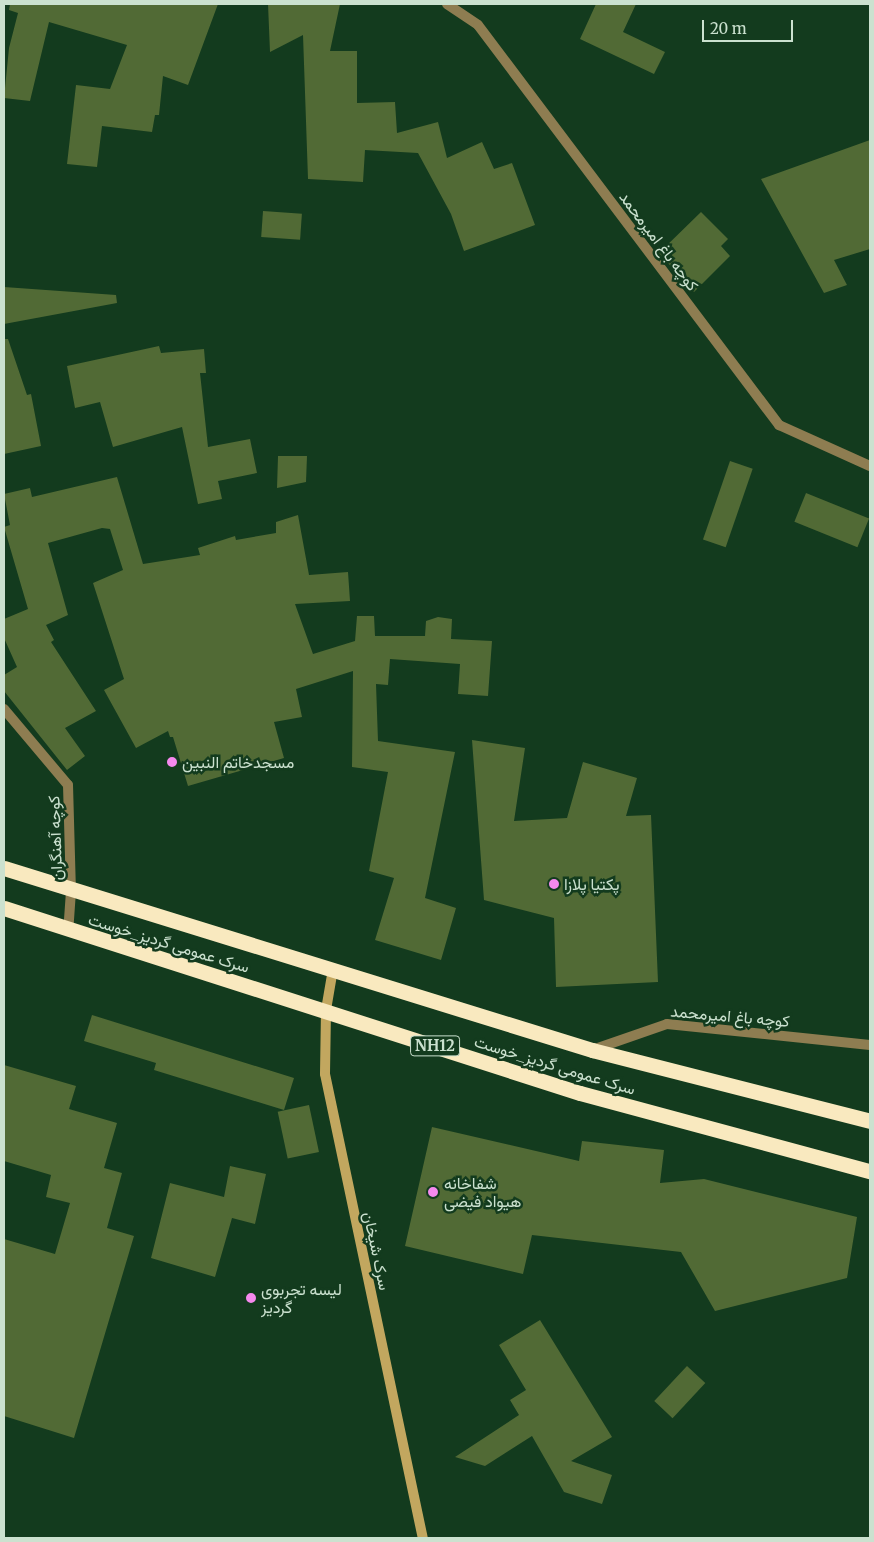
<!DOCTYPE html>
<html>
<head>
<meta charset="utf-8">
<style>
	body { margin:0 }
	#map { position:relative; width:874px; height:1542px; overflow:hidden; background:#133b1e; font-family:Merriweather,Vazirmatn,serif }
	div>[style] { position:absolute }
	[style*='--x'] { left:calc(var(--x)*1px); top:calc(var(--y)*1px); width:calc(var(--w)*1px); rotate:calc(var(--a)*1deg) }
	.building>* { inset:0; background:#516a35; transform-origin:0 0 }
	.street>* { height:10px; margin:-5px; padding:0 5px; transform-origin:5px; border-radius:5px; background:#8e7d51 }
	.secondary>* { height:10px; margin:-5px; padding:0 5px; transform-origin:5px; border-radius:5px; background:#c2a75f }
	.highway>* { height:15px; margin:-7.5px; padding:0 7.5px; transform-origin:7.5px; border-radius:7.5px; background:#f9e9bf }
	.dots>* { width:14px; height:14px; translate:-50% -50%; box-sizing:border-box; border:2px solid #133b1e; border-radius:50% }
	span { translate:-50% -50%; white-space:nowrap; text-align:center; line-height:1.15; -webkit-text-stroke:5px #133b1e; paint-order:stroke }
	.shield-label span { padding:1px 4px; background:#133b1e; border:1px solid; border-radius:4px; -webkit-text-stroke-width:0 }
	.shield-label { font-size:15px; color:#cbe1cf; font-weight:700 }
	.street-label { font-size:16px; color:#cbe1cf }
	.poi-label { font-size:16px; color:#cbe1cf }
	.left { translate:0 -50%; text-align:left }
	.frame { position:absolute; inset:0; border:5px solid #cbe1cf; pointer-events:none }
	.scale { position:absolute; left:702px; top:20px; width:91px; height:22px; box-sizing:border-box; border:2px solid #cbe1cf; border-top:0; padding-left:6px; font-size:15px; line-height:18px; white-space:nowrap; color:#cbe1cf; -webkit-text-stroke:4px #133b1e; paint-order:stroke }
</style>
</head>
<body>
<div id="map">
	<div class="building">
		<i style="clip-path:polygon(10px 4px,218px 4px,188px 85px,163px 76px,159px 115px,155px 115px,152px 132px,102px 126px,97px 167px,67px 164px,76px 85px,110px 89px,127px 45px,49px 22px,30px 101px,4px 98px,9px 48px,18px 13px,9px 10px)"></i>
		<i style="clip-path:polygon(268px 4px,340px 4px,330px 51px,357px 51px,357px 103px,395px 102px,397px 133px,438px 122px,447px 158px,482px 142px,494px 169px,512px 163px,535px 225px,464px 251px,451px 214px,418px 153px,365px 150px,363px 182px,308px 179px,303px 35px,270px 52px)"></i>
		<i style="clip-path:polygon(596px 4px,636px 4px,623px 32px,665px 52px,654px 74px,580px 39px)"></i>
		<i style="clip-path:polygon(870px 140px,870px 249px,834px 260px,847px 285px,824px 293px,761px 179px)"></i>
		<i style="left:263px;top:211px;width:39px;height:26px;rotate:4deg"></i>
		<i style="clip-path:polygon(701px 212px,728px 239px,721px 246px,730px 256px,694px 292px,659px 253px)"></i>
		<i style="clip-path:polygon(4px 287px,116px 295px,117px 303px,4px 324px)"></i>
		<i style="clip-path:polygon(4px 339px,8px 339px,27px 395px,31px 394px,41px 446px,4px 454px)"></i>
		<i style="clip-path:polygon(159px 346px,161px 353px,204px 349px,206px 373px,200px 373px,208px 447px,250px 439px,257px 473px,218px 481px,222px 499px,198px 504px,182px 427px,113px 447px,100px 402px,75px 408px,67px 366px)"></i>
		<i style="clip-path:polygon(278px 456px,307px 456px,306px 482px,277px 488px)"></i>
		<i style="left:730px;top:461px;width:24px;height:83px;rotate:19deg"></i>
		<i style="clip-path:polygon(117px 477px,143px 564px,200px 555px,198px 548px,235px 536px,236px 540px,276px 533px,276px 522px,298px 515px,309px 575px,348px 572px,350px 601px,295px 604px,313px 654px,355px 641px,357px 616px,374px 616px,375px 636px,425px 636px,426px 621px,438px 617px,452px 619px,451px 639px,492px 641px,488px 696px,458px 694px,460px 664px,390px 659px,388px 685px,376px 684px,378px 741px,455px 752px,425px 898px,456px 908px,441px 960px,375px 940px,394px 878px,369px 871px,388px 772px,352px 767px,353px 671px,296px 689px,302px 717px,274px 722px,284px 758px,188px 786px,173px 737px,170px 737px,168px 731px,136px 748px,104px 690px,124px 679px,93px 583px,123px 570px,110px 529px,102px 528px,48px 543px,68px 615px,46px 625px,54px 640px,51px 642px,96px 711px,65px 728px,85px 756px,67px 770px,4px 691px,4px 675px,17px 667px,4px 638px,4px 619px,28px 609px,4px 527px,10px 525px,4px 494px,30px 488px,32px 497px)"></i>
		<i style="left:806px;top:493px;width:68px;height:31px;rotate:22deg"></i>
		<i style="clip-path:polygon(472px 740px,525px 748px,514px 821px,567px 818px,583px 762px,637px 778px,626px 816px,651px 815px,658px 982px,556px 987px,554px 918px,484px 900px)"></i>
		<i style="clip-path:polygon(92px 1015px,294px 1078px,284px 1110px,154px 1070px,156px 1063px,84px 1041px)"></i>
		<i style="clip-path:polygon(4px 1065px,76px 1086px,69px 1109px,117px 1123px,104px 1168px,122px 1173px,107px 1228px,134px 1236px,74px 1438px,4px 1416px,4px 1239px,55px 1254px,70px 1203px,46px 1197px,51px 1175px,4px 1161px)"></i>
		<i style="left:309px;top:1105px;width:48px;height:32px;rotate:78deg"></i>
		<i style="clip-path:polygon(432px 1127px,579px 1161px,582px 1141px,664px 1150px,660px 1183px,704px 1179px,857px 1217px,847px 1278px,715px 1311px,681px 1252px,532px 1235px,523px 1274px,405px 1246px)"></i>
		<i style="clip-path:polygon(230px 1166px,266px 1174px,255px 1224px,232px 1218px,215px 1277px,151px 1258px,170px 1183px,224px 1197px)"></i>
		<i style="clip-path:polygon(540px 1320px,612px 1437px,571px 1461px,612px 1475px,602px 1504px,564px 1492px,532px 1436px,485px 1466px,455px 1457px,519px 1415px,510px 1400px,526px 1390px,499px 1345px)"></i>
		<i style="left:687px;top:1366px;width:25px;height:48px;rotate:43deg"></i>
	</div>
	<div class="street">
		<i style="--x:447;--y:4;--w:37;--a:34"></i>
		<i style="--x:478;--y:25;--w:501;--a:53.04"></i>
		<i style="--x:779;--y:425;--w:100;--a:24.3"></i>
		<i style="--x:4;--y:709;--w:99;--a:49.9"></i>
		<i style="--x:68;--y:785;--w:106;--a:88.4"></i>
		<i style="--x:71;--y:891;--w:39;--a:94"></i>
		<i style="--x:592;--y:1050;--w:79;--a:-19.1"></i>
		<i style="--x:667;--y:1024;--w:204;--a:5.9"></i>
	</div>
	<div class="secondary">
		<i style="--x:333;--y:969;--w:42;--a:99.7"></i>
		<i style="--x:326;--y:1010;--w:64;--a:90.9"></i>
		<i style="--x:325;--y:1074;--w:474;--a:78.1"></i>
	</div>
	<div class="highway">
		<i style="--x:4;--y:868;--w:616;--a:17.2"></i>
		<i style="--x:592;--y:1050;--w:287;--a:14.3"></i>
		<i style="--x:4;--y:908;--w:605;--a:17.81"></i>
		<i style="--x:580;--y:1093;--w:300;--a:15.1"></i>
	</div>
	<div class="dots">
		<i style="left:172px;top:762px;background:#f589ee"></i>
		<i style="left:554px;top:884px;background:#f589ee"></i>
		<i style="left:433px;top:1192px;background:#f589ee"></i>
		<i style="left:251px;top:1298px;background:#f589ee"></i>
	</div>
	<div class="shield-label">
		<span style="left:435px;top:1046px">NH12</span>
	</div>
	<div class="street-label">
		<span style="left:659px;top:241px;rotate:53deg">کوچه باغ امیرمحمد</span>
		<span style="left:55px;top:838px;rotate:-92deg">کوچه آهنگران</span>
		<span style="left:169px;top:943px;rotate:17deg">سرک عمومی گردیز_خوست</span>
		<span style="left:730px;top:1016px;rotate:5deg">کوچه باغ امیرمحمد</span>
		<span style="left:555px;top:1065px;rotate:17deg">سرک عمومی گردیز_خوست</span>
		<span style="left:377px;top:1251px;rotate:78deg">سرک شیخان</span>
	</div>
	<div class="poi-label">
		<span class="left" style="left:182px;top:762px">مسجدخاتم النبین</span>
		<span class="left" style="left:564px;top:884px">پکتیا پلازا</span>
		<span class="left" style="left:444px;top:1192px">شفاخانه<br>هیواد فیضی</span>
		<span class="left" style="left:261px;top:1298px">لیسه تجربوی<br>گردیز</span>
	</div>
	<div class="frame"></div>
	<div class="scale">20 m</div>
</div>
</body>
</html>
